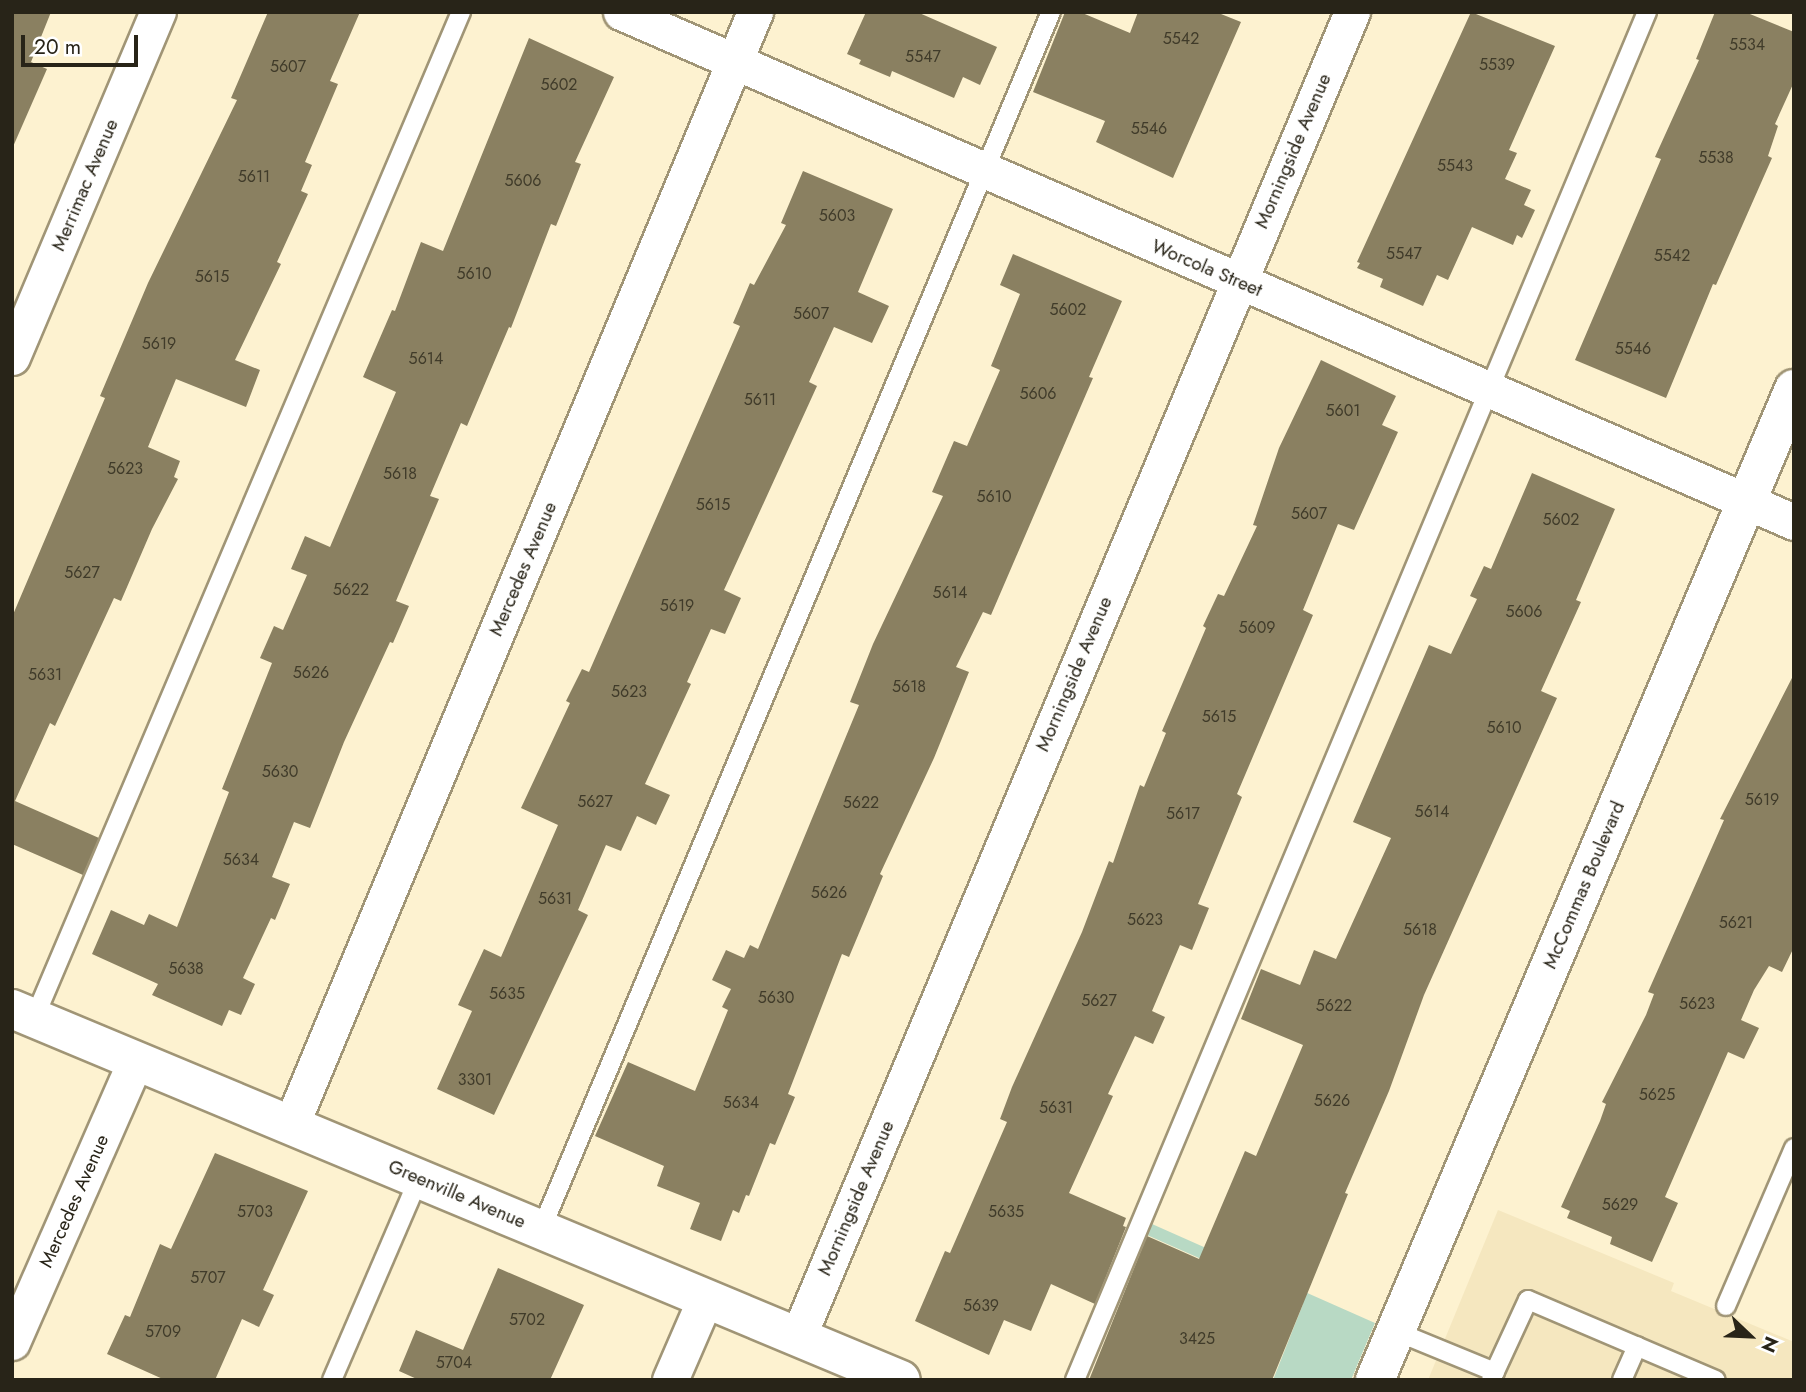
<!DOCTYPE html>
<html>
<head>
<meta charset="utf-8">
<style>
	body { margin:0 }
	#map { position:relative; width:1806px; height:1392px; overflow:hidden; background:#fdf2d0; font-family:Jost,sans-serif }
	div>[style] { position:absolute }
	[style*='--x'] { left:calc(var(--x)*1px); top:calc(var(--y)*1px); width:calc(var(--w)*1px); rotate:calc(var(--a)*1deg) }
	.built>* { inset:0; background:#f5e7bf }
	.green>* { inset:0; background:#b8d9c4 }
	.building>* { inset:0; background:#8a8061 }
	.roads { filter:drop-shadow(2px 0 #a09576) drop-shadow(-2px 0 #a09576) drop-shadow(0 2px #a09576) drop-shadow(0 -2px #a09576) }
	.lane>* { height:18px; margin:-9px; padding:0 9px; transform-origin:9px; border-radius:9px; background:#fff }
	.street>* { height:35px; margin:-17.5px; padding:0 17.5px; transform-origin:17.5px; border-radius:17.5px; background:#fff }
	.secondary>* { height:38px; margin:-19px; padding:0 19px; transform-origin:19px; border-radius:19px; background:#fff }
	span { translate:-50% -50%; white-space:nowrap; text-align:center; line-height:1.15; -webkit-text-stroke:5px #fff; paint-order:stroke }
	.number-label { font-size:16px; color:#403b2a }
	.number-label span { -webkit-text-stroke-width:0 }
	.street-label { font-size:19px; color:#282418 }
	.frame { position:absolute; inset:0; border:14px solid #282418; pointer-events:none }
	.north { position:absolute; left:1715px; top:1301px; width:70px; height:70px; -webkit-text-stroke:5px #fff; paint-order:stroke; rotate:113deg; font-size:19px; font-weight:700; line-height:28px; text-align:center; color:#282418 }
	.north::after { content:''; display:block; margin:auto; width:24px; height:32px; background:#282418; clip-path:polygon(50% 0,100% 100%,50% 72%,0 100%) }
	.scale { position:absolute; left:21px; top:35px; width:117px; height:32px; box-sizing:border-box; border:4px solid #282418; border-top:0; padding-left:9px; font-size:21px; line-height:24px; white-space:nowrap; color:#282418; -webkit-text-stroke:5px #fff; paint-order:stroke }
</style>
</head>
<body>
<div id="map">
	<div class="built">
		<i style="clip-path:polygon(1498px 1210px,1674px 1283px,1671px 1291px,1794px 1342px,1794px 1380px,1428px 1380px)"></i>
	</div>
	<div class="green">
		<i style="clip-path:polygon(1152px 1224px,1375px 1323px,1351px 1380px,1273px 1380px,1303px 1304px,1147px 1235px)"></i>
	</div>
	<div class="building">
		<i style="clip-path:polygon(12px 12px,51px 12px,31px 62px,47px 69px,12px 149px)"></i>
		<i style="clip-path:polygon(268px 12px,360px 12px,330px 81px,338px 84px,305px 162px,312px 165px,301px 191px,308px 194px,277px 262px,281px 264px,235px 360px,260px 370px,246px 407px,176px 379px,148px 447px,180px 461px,174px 477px,178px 479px,152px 529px,121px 601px,114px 598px,55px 726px,50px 723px,15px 801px,99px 838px,83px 875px,12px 844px,12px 617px,105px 398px,100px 396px,148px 283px,237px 100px,231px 98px)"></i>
		<i style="clip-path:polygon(866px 12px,917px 12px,997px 47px,980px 85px,963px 77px,954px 98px,892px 71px,890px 77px,859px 64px,861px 60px,847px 54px)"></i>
		<i style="clip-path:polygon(1065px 12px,1080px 12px,1130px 33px,1138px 12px,1216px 12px,1241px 22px,1173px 178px,1096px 142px,1105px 121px,1033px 92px)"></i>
		<i style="clip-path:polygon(1471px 12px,1555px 46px,1509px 150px,1517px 153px,1505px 179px,1531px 190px,1524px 205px,1535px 210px,1522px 238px,1517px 235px,1513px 245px,1472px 227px,1448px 280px,1437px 275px,1423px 306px,1380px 287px,1383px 279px,1357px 268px,1360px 263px,1357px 262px)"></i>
		<i style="clip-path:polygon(1715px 12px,1745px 12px,1794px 32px,1794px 82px,1775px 124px,1778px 126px,1768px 156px,1772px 158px,1716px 285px,1713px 284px,1666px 398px,1575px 360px,1661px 159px,1655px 157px,1699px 60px,1696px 59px)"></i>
		<i style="clip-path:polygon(529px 38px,614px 77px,575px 162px,581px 164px,556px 226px,551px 224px,511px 328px,509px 327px,467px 426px,461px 423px,430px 496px,439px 499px,396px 601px,409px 606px,393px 643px,390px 642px,344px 742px,310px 828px,294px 822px,272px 877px,290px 884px,275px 920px,271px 918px,243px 978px,255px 984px,241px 1015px,229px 1010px,222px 1026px,152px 995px,158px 984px,92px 954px,111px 910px,144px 925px,149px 914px,177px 927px,229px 792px,222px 789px,272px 663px,260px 658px,274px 626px,283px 630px,307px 575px,291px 569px,305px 536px,330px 547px,396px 392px,363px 377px,392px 310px,395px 311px,421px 242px,443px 251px)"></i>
		<i style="clip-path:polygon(803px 171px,893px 209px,858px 292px,889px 306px,872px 343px,834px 327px,809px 382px,817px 386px,724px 590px,741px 598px,725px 634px,711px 629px,687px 682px,691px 684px,645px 784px,670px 795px,656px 825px,637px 816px,621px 851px,606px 845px,578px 910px,588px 915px,494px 1115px,437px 1089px,472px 1011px,458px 1005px,484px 949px,501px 957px,558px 825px,521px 808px,570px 703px,566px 701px,582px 669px,589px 672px,740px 326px,733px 323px,750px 283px,754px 285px,786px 225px,781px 223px)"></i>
		<i style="clip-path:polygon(1013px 254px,1122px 301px,1089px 377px,1093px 378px,991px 615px,983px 612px,956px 667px,969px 672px,934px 758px,880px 874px,883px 876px,849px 957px,842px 954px,788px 1094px,795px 1097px,775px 1145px,770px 1143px,749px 1196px,746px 1195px,739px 1213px,733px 1210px,721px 1241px,690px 1229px,700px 1203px,657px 1186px,664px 1166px,595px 1136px,628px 1062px,695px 1091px,728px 1010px,722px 1007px,731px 989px,712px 980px,726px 950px,744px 958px,750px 945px,758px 949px,859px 705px,850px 702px,873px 644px,943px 496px,932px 492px,954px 441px,967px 446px,1000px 370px,991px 366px,1020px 294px,1000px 285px)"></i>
		<i style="clip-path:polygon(1321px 360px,1396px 396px,1382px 425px,1398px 432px,1354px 530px,1338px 524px,1303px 610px,1313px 615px,1237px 794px,1242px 797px,1198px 904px,1209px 908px,1192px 950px,1180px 945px,1152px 1011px,1165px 1017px,1153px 1044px,1135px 1036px,1108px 1094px,1113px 1096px,1069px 1193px,1126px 1218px,1123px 1226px,1126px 1227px,1095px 1304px,1051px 1284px,1031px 1331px,1004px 1320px,989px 1355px,915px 1321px,945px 1251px,950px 1253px,1007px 1122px,1000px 1119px,1012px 1087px,1082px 932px,1109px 861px,1113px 863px,1140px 785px,1144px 787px,1166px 733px,1162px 731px,1206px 628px,1203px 626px,1218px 594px,1224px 596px,1257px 526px,1253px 525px,1279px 448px)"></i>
		<i style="clip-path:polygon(1532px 473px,1615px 509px,1576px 600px,1581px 602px,1541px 691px,1557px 698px,1424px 995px,1389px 1091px,1345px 1193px,1348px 1194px,1272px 1380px,1089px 1380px,1147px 1236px,1199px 1259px,1245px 1151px,1256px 1156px,1303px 1045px,1241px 1019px,1261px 969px,1300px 985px,1314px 950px,1336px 959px,1391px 838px,1353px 822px,1429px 645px,1451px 654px,1477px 599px,1470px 596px,1484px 566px,1491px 569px)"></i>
		<i style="clip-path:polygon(1794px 674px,1794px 947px,1782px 972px,1769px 966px,1754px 990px,1741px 1020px,1759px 1028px,1744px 1059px,1728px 1052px,1665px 1197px,1678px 1203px,1652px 1262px,1610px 1244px,1612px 1237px,1567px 1218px,1570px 1211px,1561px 1207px,1600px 1121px,1606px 1104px,1602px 1102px,1646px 1015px,1654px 994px,1648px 992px,1724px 820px,1720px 819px)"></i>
		<i style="clip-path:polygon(215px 1153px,308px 1191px,263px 1290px,274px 1295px,259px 1327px,242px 1319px,215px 1380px,165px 1380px,107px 1354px,125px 1315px,130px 1317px,160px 1244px,171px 1249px)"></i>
		<i style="clip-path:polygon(498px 1268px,584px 1305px,550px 1380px,419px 1380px,399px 1371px,416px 1330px,463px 1350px)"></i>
	</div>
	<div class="roads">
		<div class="lane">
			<i style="--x:34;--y:1019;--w:1094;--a:-67.02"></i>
			<i style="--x:541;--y:1230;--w:1320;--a:-67.28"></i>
			<i style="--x:1726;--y:1306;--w:172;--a:-66.7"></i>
			<i style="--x:1395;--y:1331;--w:108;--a:22.3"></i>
			<i style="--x:332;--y:1380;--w:220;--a:-66.7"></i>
			<i style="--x:1075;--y:1380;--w:1483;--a:-67.31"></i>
			<i style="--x:1491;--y:1380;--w:88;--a:-65.2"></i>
			<i style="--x:1528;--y:1300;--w:204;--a:23.1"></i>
			<i style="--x:1622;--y:1380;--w:37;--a:-66"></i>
		</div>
		<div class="street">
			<i style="--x:621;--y:12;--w:1279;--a:23.5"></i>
			<i style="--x:12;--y:357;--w:375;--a:-67.1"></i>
			<i style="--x:291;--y:1125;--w:1206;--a:-67.37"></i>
			<i style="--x:798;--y:1337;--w:1436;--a:-67.31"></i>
			<i style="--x:12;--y:1342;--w:308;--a:-66.3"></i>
			<i style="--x:670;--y:1380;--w:88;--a:-66.6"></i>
		</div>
		<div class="secondary">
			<i style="--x:12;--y:1009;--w:963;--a:22.65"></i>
			<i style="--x:1375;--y:1380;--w:1076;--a:-67.08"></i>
		</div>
	</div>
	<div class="number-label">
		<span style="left:1181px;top:39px">5542</span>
		<span style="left:1747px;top:45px">5534</span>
		<span style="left:923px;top:57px">5547</span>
		<span style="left:1497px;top:65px">5539</span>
		<span style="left:288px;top:67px">5607</span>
		<span style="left:559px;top:85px">5602</span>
		<span style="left:1149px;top:129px">5546</span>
		<span style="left:1716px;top:158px">5538</span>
		<span style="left:1455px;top:166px">5543</span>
		<span style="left:254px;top:177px">5611</span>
		<span style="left:523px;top:181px">5606</span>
		<span style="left:837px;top:216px">5603</span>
		<span style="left:1404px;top:254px">5547</span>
		<span style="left:1672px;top:256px">5542</span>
		<span style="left:474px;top:274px">5610</span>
		<span style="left:212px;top:277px">5615</span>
		<span style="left:1068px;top:310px">5602</span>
		<span style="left:811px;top:314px">5607</span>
		<span style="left:159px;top:344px">5619</span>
		<span style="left:1633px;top:349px">5546</span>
		<span style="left:426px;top:359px">5614</span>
		<span style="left:1038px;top:394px">5606</span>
		<span style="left:760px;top:400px">5611</span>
		<span style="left:1343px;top:411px">5601</span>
		<span style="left:125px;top:469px">5623</span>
		<span style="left:400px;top:474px">5618</span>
		<span style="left:994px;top:497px">5610</span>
		<span style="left:713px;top:505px">5615</span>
		<span style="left:1309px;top:514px">5607</span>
		<span style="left:1561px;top:520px">5602</span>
		<span style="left:82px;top:573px">5627</span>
		<span style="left:351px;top:590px">5622</span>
		<span style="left:950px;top:593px">5614</span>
		<span style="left:677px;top:606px">5619</span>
		<span style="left:1524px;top:612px">5606</span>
		<span style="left:1257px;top:628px">5609</span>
		<span style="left:311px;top:673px">5626</span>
		<span style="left:45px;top:675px">5631</span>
		<span style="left:909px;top:687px">5618</span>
		<span style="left:629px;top:692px">5623</span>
		<span style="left:1219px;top:717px">5615</span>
		<span style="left:1504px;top:728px">5610</span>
		<span style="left:280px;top:772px">5630</span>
		<span style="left:1762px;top:800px">5619</span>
		<span style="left:595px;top:802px">5627</span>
		<span style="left:861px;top:803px">5622</span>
		<span style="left:1432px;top:812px">5614</span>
		<span style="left:1183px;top:814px">5617</span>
		<span style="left:241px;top:860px">5634</span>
		<span style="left:829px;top:893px">5626</span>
		<span style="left:555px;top:899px">5631</span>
		<span style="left:1145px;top:920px">5623</span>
		<span style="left:1736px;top:923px">5621</span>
		<span style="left:1420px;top:930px">5618</span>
		<span style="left:186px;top:969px">5638</span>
		<span style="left:507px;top:994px">5635</span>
		<span style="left:776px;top:998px">5630</span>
		<span style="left:1099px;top:1001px">5627</span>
		<span style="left:1697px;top:1004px">5623</span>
		<span style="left:1334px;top:1006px">5622</span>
		<span style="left:475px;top:1080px">3301</span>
		<span style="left:1657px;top:1095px">5625</span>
		<span style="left:1332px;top:1101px">5626</span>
		<span style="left:741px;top:1103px">5634</span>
		<span style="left:1056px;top:1108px">5631</span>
		<span style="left:1620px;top:1205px">5629</span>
		<span style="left:255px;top:1212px">5703</span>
		<span style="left:1006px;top:1212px">5635</span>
		<span style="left:208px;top:1278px">5707</span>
		<span style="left:981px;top:1306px">5639</span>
		<span style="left:527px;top:1320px">5702</span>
		<span style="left:163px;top:1332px">5709</span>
		<span style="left:1197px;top:1339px">3425</span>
		<span style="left:454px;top:1363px">5704</span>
	</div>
	<div class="street-label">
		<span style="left:1293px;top:151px;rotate:-67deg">Morningside Avenue</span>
		<span style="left:85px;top:185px;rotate:-67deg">Merrimac Avenue</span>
		<span style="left:1207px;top:268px;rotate:23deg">Worcola Street</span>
		<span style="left:523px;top:569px;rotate:-67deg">Mercedes Avenue</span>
		<span style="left:1074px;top:674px;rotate:-67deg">Morningside Avenue</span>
		<span style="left:1584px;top:885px;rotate:-67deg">McCommas Boulevard</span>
		<span style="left:457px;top:1194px;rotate:23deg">Greenville Avenue</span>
		<span style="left:856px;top:1198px;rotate:-67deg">Morningside Avenue</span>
		<span style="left:74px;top:1201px;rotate:-66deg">Mercedes Avenue</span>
	</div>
	<div class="frame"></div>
	<div class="north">N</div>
	<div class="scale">20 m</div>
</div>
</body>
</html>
